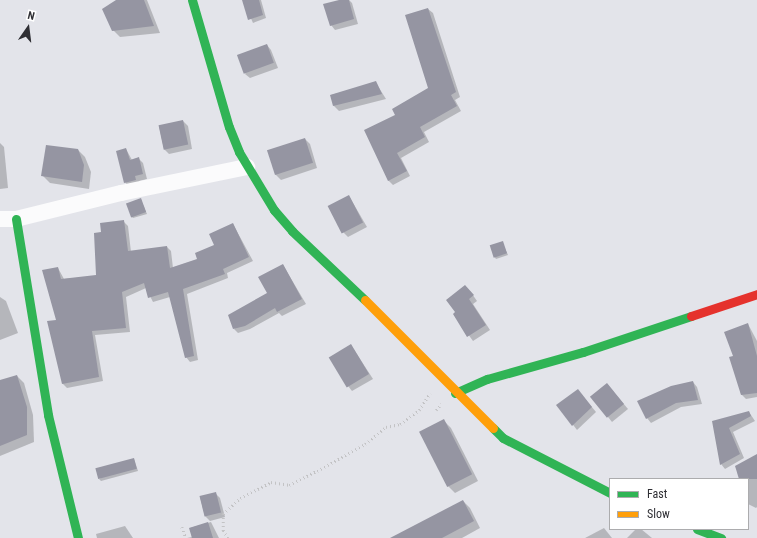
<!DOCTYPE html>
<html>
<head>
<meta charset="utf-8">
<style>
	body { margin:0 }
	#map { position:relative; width:757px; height:538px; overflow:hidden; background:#e3e4ea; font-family:"Roboto Condensed",sans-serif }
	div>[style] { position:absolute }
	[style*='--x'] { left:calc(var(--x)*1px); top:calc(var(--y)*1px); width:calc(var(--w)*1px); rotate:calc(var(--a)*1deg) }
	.shadow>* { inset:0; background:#0003 }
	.building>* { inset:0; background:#9595a2; transform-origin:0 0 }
	.path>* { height:2.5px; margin-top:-1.25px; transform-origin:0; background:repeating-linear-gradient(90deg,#c3c3c5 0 1px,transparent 0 4px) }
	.street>* { height:16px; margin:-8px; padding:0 8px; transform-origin:8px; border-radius:8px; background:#fbfbfc }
	.fast>* { height:9px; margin:-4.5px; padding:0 4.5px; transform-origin:4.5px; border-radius:4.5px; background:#30b455 }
	.slow>* { height:9px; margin:-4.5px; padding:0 4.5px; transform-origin:4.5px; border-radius:4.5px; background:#ff9f0a }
	.jam>* { height:9px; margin:-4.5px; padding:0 4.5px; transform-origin:4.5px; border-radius:4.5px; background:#e5322d }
	span { translate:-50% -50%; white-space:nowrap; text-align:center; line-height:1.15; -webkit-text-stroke:4px #fff; paint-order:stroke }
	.legend { position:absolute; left:609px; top:478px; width:140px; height:52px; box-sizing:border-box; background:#fff; border:1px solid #acacae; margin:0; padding:5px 7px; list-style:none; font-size:12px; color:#2f2f34 }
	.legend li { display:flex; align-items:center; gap:8px; height:20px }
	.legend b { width:20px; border:1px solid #acacae }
	.north { position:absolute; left:8px; top:8px; width:40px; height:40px; -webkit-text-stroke:3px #fff; paint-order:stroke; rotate:14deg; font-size:11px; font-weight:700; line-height:16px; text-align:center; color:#2f2f34 }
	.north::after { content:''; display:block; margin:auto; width:14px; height:18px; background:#2f2f34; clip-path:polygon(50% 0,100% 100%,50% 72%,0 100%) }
</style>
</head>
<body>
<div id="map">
	<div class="shadow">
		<i style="clip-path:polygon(118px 0,147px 0,160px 33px,120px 37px,113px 30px)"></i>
		<i style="clip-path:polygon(243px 0,261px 0,266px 18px,253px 23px)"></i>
		<i style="clip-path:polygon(342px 0,349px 0,352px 3px,358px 24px,335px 30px,331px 25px)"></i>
		<i style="clip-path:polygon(428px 9px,433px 13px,460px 97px,455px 100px,461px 111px,424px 132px,429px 142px,401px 158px,410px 176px,393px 185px,388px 180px,396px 115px,429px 89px)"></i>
		<i style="clip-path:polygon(267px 45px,271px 50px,278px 68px,250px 78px,245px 74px)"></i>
		<i style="clip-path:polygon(376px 83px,386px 99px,339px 111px,334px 106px,331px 95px)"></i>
		<i style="clip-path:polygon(183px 121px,188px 126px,192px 149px,169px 154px,164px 149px,159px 126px)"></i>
		<i style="clip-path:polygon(305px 139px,310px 144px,317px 168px,281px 180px,276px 175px,269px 151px)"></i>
		<i style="clip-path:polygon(0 143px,4px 147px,8px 188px,0 189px)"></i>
		<i style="clip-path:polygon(126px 149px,132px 160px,139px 159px,143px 163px,147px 179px,139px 181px,140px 185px,129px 187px,125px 182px)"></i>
		<i style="clip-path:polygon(78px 150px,85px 157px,91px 172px,89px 189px,50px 183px,43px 176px)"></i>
		<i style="clip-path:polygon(349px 196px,367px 227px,348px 237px,343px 232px)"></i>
		<i style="clip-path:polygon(141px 200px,147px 214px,133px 218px,131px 216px)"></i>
		<i style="clip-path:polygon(123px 221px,128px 226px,131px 252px,167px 247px,171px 251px,173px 268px,199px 260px,215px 245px,233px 224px,253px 261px,227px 273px,228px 278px,187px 294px,198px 360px,190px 362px,186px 357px,170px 297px,153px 302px,146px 288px,126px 297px,130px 332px,95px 335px,103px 381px,67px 388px,63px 384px,57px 321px,58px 268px,64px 279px,97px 276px,102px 233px)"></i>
		<i style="clip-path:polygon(502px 242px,508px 255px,496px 259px,494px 256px)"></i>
		<i style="clip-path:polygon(283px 265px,306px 304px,282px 316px,279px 313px,250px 329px,238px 333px,234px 329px,268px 294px)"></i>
		<i style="clip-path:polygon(470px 291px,477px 301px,473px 304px,490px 330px,473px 341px,454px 315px)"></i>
		<i style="clip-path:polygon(0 297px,6px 301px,18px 333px,0 340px)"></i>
		<i style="clip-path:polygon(748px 324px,757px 341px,757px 397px,746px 399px,741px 394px,734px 356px)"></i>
		<i style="clip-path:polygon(351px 345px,373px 379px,352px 391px,348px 386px)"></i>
		<i style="clip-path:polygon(17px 376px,24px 383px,33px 415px,34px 442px,0 456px,0 381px)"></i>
		<i style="clip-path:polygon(693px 382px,697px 387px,702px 404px,681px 407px,651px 423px,647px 418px)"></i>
		<i style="clip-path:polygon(607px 384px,628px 409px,612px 422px,608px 417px)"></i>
		<i style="clip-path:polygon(582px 395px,596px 412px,577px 430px,558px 405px)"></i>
		<i style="clip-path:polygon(749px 412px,755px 421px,733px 432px,744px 458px,725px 469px,721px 464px,713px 422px)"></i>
		<i style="clip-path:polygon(444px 421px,451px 428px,478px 481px,455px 493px,448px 486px,421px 432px)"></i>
		<i style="clip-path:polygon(757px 457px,757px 507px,756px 508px,748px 504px,748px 479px,740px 479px)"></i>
		<i style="clip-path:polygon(134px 459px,138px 471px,101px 481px,99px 479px)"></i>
		<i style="clip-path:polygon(215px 493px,220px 498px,225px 517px,210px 521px,205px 516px,200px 497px)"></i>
		<i style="clip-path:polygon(463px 501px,470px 508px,480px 528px,462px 538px,399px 538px)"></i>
		<i style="clip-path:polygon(211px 522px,219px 538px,187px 538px,192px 537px,190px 528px)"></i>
		<i style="clip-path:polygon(125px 526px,133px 538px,97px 538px,96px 534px)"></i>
		<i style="clip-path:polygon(604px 528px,612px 538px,585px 538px)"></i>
		<i style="clip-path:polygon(636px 529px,641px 529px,652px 538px,627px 538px)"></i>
	</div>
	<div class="building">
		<i style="clip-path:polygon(116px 0,144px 0,154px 26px,112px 31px,102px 9px)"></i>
		<i style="clip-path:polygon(242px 0,259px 0,263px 15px,248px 20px)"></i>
		<i style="clip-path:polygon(339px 0,349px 0,354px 19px,330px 26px,323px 4px)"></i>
		<i style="clip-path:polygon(428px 8px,456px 92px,451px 95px,457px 106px,420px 127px,425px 137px,397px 153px,407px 171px,388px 181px,364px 130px,395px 115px,392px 109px,428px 88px,405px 15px)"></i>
		<i style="left:267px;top:44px;width:20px;height:32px;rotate:70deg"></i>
		<i style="clip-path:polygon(376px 81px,382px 94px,333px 106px,330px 95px)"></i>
		<i style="left:183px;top:120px;width:25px;height:25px;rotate:78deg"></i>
		<i style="left:305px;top:138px;width:26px;height:40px;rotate:72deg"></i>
		<i style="clip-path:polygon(46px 145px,78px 149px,84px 165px,82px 182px,41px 176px)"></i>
		<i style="clip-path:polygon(126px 148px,130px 160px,139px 157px,143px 174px,135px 176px,136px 180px,124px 183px,116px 151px)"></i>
		<i style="left:349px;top:195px;width:31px;height:24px;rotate:63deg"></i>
		<i style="left:141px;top:198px;width:15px;height:16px;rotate:70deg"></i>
		<i style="clip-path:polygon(124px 220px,128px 251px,167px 246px,170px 268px,197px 259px,195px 253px,214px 245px,209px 234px,233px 223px,249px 257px,223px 269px,225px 274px,183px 289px,194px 356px,185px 358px,168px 292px,148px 298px,144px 283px,122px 292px,126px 328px,92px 331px,99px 377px,62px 384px,47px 321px,56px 320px,42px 270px,58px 267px,61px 279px,96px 275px,94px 233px,101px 232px,100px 223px)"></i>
		<i style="left:503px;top:241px;width:13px;height:14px;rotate:72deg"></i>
		<i style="clip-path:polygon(283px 264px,302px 299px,277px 312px,275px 308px,245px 326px,233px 329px,228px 315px,267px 293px,258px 277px)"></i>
		<i style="clip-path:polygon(465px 285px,474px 295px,469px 299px,486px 325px,467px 337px,453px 314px,455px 312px,446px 300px)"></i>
		<i style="clip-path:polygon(748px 323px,757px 356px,757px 393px,741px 395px,729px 357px,733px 356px,724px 332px)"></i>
		<i style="left:351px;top:344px;width:35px;height:26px;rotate:59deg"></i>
		<i style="clip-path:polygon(17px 375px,27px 407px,27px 435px,0 446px,0 380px)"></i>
		<i style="clip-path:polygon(693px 381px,698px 400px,676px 403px,646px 419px,637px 401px,671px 386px)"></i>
		<i style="left:607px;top:383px;width:27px;height:22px;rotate:51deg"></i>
		<i style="clip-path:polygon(578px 389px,592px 407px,572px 426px,556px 405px)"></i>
		<i style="clip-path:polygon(749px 411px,751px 416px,729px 428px,740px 454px,720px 465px,712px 421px)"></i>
		<i style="left:444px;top:419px;width:62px;height:28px;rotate:63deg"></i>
		<i style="clip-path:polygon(757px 454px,757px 479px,739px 479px,735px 466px)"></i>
		<i style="left:134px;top:458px;width:11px;height:40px;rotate:75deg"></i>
		<i style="left:216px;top:492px;width:21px;height:17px;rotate:76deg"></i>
		<i style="clip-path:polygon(463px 500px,474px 521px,442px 538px,390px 538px)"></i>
		<i style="clip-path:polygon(208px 522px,213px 538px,192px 538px,189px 528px)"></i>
	</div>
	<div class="path">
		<i style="--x:436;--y:410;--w:8;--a:-50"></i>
		<i style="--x:182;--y:527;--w:12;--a:70"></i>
		<i style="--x:228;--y:538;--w:9;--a:-126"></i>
		<i style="--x:223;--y:531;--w:17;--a:-90"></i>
		<i style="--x:223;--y:514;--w:23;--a:-43"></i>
		<i style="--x:240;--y:498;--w:35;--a:-27"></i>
		<i style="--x:271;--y:482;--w:18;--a:9"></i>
		<i style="--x:289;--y:485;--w:31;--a:-27"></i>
		<i style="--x:317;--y:471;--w:55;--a:-29.4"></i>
		<i style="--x:365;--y:444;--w:27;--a:-39"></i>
		<i style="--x:386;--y:427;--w:14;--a:-12"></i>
		<i style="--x:400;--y:424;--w:24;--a:-36"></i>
		<i style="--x:419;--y:410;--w:20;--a:-57"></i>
	</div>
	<div class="street">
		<i style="--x:0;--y:219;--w:16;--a:0"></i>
		<i style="--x:16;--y:219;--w:108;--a:-13.9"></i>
		<i style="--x:121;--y:193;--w:129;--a:-11.7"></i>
	</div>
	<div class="fast">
		<i style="--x:192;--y:0;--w:132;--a:73.8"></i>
		<i style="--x:229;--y:127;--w:27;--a:68"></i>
		<i style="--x:239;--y:152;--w:68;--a:58.9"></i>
		<i style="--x:274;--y:210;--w:28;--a:49"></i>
		<i style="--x:292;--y:231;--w:100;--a:43.4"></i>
		<i style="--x:16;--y:219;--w:199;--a:80.7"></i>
		<i style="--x:48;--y:415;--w:127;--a:76.3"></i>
		<i style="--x:455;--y:393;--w:35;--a:-24"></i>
		<i style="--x:487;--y:379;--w:100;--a:-15.7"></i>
		<i style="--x:583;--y:352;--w:114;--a:-18.4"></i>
		<i style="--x:493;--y:428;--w:14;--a:45"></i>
		<i style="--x:503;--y:438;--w:120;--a:27.2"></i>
		<i style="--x:697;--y:529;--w:26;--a:21"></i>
	</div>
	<div class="slow">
		<i style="--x:365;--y:300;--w:181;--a:45"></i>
	</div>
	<div class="jam">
		<i style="--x:691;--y:316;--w:70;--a:-18.4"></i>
	</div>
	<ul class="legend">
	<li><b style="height:5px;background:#30b455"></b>Fast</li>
	<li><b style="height:5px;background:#ff9f0a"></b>Slow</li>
	</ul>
	<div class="north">N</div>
</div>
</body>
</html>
